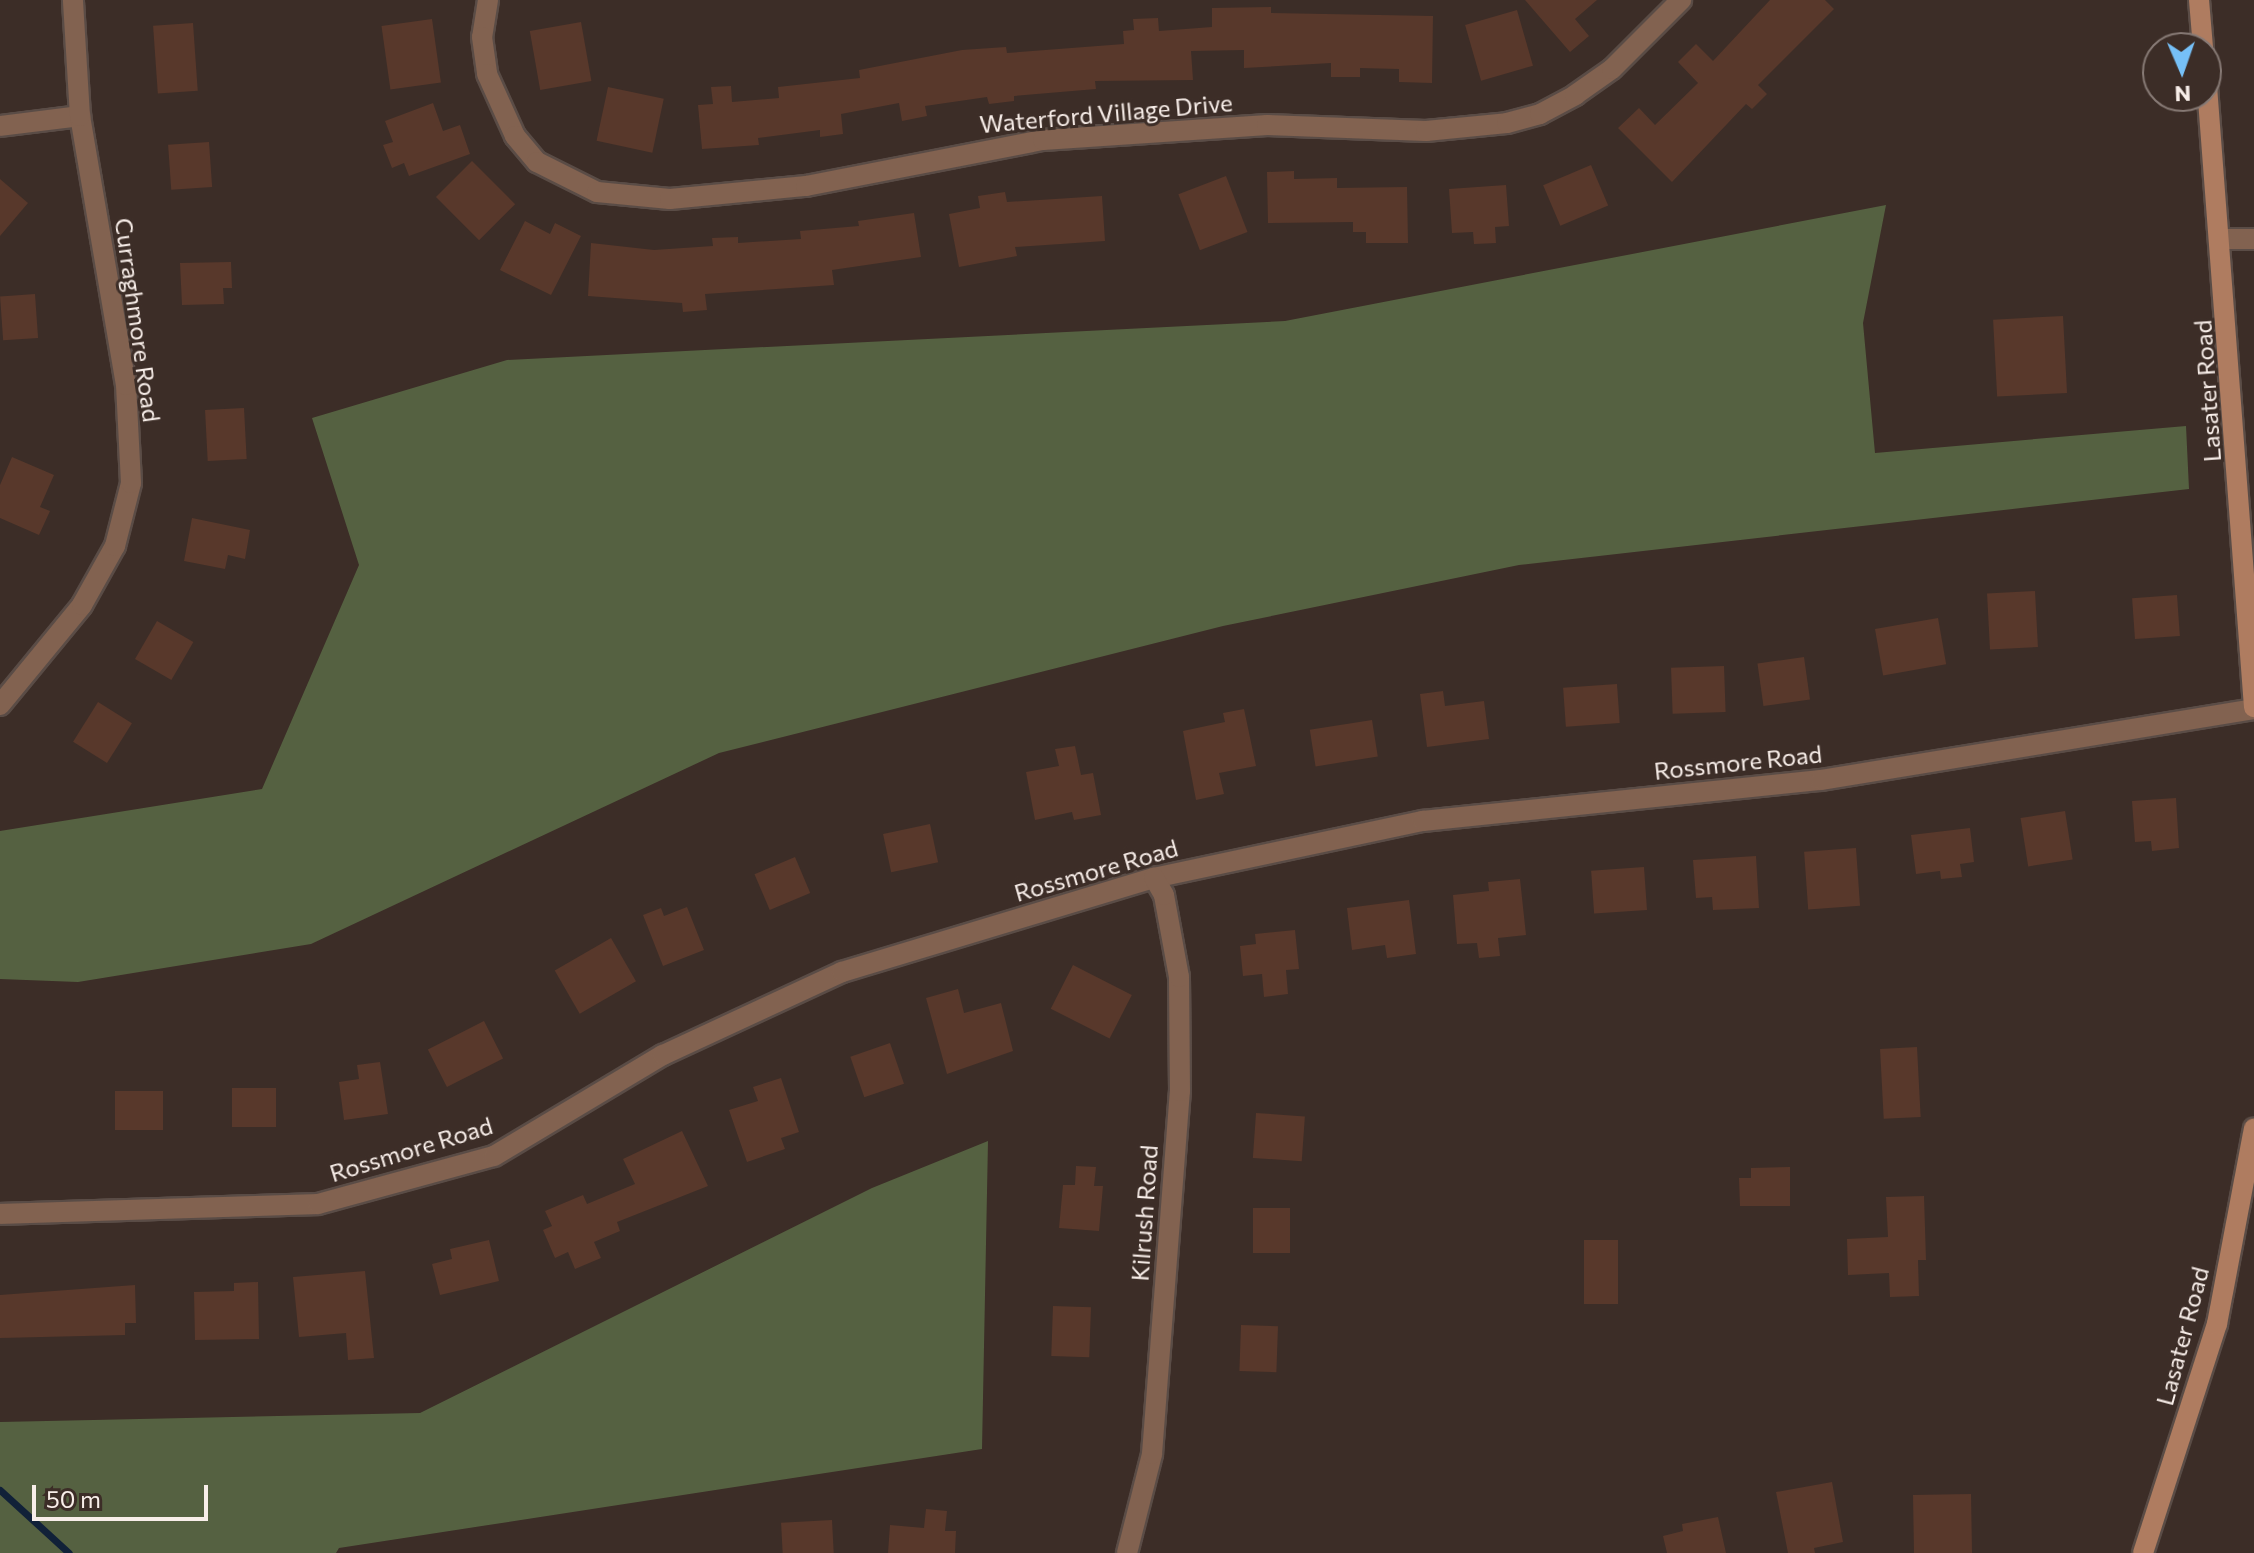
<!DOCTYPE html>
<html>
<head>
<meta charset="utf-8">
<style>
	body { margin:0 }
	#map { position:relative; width:2254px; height:1553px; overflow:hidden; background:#3c2d27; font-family:Commissioner,sans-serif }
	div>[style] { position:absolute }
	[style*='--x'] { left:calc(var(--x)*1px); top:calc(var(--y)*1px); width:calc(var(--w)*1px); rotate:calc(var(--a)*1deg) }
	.forest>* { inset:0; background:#556141 }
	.stream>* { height:7px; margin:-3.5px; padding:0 3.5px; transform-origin:3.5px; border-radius:3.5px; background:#112138 }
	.building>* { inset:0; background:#58382b; transform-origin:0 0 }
	.roads { filter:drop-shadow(2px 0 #5a4c46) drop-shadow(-2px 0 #5a4c46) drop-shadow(0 2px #5a4c46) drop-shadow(0 -2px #5a4c46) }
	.street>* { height:20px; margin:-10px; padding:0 10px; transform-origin:10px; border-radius:10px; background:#826250 }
	.secondary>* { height:20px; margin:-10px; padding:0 10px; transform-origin:10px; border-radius:10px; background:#af7c60 }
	span { translate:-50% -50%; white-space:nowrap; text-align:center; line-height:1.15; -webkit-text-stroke:6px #3c2d27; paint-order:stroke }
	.street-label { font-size:24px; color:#f8eee9 }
	.north { position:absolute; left:2142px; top:32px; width:80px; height:80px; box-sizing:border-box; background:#3c2d27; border:2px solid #877a75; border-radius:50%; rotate:178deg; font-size:22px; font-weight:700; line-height:32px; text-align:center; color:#f8eee9 }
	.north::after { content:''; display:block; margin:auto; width:28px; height:36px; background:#76c0f7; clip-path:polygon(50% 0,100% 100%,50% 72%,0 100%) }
	.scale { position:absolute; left:32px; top:1485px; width:176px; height:36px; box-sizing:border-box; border:4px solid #f8eee9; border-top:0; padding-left:10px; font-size:24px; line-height:28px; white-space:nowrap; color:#f8eee9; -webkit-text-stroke:6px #3c2d27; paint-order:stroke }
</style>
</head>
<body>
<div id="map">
	<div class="forest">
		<i style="clip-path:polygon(1886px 205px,1863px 323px,1875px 453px,2186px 426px,2189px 489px,1519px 565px,1223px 626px,719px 753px,311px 944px,78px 982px,0 979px,0 831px,262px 789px,359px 565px,312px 418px,507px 360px,1285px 321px)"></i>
		<i style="clip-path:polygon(988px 1141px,982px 1449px,339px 1548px,336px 1553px,0 1553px,0 1422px,420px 1413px,872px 1188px)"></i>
	</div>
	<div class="stream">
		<i style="--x:0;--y:1490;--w:93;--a:42.4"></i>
	</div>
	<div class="building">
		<i style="clip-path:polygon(1525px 0,1597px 0,1575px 19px,1589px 36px,1570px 52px)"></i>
		<i style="clip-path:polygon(1770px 0,1825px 0,1834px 9px,1758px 85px,1767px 94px,1752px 109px,1746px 104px,1672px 182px,1618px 128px,1639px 108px,1655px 125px,1698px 83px,1678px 62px,1696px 44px,1713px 61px)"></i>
		<i style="clip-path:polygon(1271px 7px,1271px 13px,1433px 16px,1432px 83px,1399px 82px,1399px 69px,1360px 68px,1360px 77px,1331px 77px,1331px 63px,1244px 68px,1244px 50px,1191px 51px,1193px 80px,1095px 81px,1096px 89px,1014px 96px,1014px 101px,989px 104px,987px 97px,925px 106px,927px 116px,902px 121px,899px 103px,841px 114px,843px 134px,820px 137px,820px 130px,758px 138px,759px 145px,702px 149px,698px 105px,713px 104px,711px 87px,731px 86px,732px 102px,779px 98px,778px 87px,860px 78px,859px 70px,962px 50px,1006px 47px,1007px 53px,1124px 44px,1123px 31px,1134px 30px,1133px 19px,1158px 18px,1159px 31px,1212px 27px,1212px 8px)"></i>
		<i style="left:1517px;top:10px;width:58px;height:54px;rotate:74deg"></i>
		<i style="left:432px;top:19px;width:64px;height:51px;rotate:82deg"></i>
		<i style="left:581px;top:22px;width:60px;height:52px;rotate:80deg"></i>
		<i style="left:193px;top:23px;width:68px;height:40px;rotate:86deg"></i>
		<i style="left:608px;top:87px;width:57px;height:55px;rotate:12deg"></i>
		<i style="clip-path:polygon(433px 103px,443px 131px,460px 125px,470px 154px,409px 176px,404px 163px,392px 168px,383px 145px,393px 142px,385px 121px)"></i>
		<i style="left:209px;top:142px;width:45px;height:41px;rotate:86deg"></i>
		<i style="left:472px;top:161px;width:61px;height:51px;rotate:45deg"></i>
		<i style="left:1591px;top:165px;width:44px;height:52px;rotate:67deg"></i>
		<i style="clip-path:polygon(1294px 171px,1294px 179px,1337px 178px,1337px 188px,1407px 187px,1408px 243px,1366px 243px,1366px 232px,1353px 232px,1353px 222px,1268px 223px,1267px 172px)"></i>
		<i style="left:1226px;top:176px;width:60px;height:51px;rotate:69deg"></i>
		<i style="clip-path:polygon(0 179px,28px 203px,0 236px)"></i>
		<i style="clip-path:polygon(1506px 185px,1509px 226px,1495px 227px,1496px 243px,1474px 244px,1473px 232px,1452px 233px,1449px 189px)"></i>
		<i style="clip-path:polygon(1005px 192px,1007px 202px,1102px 196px,1105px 241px,1015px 247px,1017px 256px,959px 267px,949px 214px,980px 208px,978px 196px)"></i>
		<i style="clip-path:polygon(914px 213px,921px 257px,832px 270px,834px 285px,705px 294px,707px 310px,683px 312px,682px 303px,588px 296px,591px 243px,654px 250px,713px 246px,712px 238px,738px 237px,738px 243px,801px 239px,800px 231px,859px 226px,858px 221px)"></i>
		<i style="clip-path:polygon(525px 221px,550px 234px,555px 223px,581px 236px,551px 295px,500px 270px)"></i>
		<i style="clip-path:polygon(231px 262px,232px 288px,223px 288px,224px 304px,182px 305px,180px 263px)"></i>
		<i style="left:35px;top:294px;width:44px;height:35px;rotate:86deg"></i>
		<i style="left:2063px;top:316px;width:77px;height:70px;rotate:87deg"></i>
		<i style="left:244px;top:408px;width:51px;height:39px;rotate:87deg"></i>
		<i style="clip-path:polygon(12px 457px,54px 475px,40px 507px,50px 511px,39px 535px,0 518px,0 485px)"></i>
		<i style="clip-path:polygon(192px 518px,250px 530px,245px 559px,228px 555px,225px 569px,184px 561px)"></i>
		<i style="left:2035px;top:591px;width:56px;height:48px;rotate:87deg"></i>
		<i style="left:2177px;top:595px;width:41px;height:45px;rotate:86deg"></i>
		<i style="left:1938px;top:618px;width:47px;height:64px;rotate:80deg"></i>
		<i style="left:157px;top:621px;width:42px;height:44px;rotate:30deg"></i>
		<i style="left:1804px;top:657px;width:43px;height:47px;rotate:82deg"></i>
		<i style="left:1724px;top:666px;width:46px;height:53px;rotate:88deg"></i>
		<i style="left:1617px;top:684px;width:39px;height:54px;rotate:86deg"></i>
		<i style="clip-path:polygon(1443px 691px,1445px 706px,1484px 701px,1489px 739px,1427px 747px,1420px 694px)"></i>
		<i style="left:98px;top:702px;width:40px;height:47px;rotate:32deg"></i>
		<i style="clip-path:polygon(1244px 709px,1256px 766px,1219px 773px,1224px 794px,1196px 800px,1183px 731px,1225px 722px,1223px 713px)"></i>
		<i style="left:1372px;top:720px;width:37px;height:63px;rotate:81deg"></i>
		<i style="clip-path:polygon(1075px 746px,1081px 775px,1093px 773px,1101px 815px,1074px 820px,1072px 812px,1035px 820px,1026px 772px,1059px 766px,1055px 749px)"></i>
		<i style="clip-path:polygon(2176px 798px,2179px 848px,2152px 851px,2151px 841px,2135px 842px,2132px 801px)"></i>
		<i style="left:2065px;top:811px;width:49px;height:45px;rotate:81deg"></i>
		<i style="left:930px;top:824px;width:39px;height:48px;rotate:78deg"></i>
		<i style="clip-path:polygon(1970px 828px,1974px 862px,1960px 864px,1962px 877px,1941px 879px,1940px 871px,1916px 874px,1911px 835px)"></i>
		<i style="left:1856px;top:848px;width:58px;height:52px;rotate:86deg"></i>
		<i style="clip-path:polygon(1756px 856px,1759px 908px,1713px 910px,1712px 897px,1696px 898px,1693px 860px)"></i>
		<i style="left:795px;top:857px;width:39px;height:44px;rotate:67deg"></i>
		<i style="left:1644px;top:867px;width:43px;height:53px;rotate:86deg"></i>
		<i style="clip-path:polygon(1520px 879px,1526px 935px,1498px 938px,1500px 956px,1479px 958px,1477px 943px,1457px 944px,1453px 895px,1489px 891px,1488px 882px)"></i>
		<i style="clip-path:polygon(1409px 900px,1416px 954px,1387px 958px,1385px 945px,1352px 950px,1347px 908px)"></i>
		<i style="clip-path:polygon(687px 907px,704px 950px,663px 966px,643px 915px,661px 908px,664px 916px)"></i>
		<i style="clip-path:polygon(1295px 930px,1299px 969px,1286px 970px,1288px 994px,1264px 997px,1262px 974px,1243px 976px,1240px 946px,1256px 944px,1255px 934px)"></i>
		<i style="left:611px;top:938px;width:50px;height:65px;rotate:60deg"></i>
		<i style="left:1073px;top:965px;width:66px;height:49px;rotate:27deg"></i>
		<i style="clip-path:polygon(958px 989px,964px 1013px,1001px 1003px,1013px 1051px,947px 1074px,926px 998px)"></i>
		<i style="left:484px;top:1021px;width:42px;height:63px;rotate:63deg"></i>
		<i style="left:890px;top:1043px;width:43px;height:42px;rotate:71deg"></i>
		<i style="left:1917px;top:1047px;width:70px;height:37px;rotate:87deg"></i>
		<i style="clip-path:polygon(380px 1062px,388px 1114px,344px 1120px,339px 1082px,359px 1079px,357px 1065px)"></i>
		<i style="clip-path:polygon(781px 1078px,799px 1132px,781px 1138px,785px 1149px,747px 1162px,729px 1110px,758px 1101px,753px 1087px)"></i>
		<i style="left:232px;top:1088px;width:44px;height:39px"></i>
		<i style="left:163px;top:1091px;width:39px;height:48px;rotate:90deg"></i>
		<i style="left:1256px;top:1113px;width:49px;height:45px;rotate:4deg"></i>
		<i style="clip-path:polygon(682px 1131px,708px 1186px,617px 1222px,620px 1231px,594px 1242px,601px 1258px,575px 1269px,568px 1252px,555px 1258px,543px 1230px,552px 1226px,545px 1211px,583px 1195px,587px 1204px,635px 1184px,623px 1159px)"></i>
		<i style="clip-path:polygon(1076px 1166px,1096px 1167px,1094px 1186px,1103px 1186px,1099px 1231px,1059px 1228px,1063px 1185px,1075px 1185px)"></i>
		<i style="clip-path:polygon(1790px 1167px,1790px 1206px,1740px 1206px,1739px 1178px,1751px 1178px,1751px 1168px)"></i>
		<i style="clip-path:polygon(1924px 1196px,1926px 1260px,1918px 1260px,1919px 1296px,1890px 1297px,1889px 1273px,1848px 1275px,1847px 1239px,1888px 1237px,1886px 1197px)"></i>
		<i style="left:1253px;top:1208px;width:37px;height:45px"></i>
		<i style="clip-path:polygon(489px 1240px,499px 1281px,440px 1295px,432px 1264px,452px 1259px,450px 1249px)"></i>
		<i style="left:1618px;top:1240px;width:64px;height:34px;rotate:90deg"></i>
		<i style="clip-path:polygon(365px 1271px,374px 1358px,348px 1360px,346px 1333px,299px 1337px,293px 1277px)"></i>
		<i style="clip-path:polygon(258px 1282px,259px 1339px,195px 1340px,194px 1292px,234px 1291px,234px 1283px)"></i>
		<i style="clip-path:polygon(135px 1285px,136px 1323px,125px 1323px,125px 1335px,0 1338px,0 1295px)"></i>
		<i style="left:1053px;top:1306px;width:38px;height:50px;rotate:2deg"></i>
		<i style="left:1241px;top:1325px;width:37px;height:46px;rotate:2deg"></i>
		<i style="clip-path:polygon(1832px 1482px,1843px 1542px,1814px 1548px,1815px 1553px,1788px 1553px,1776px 1492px)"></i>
		<i style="left:1971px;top:1494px;width:59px;height:58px;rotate:89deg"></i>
		<i style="clip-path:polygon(926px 1509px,947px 1511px,945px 1531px,956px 1531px,955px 1553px,888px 1553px,890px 1525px,924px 1528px)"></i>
		<i style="clip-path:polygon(1718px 1517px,1726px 1553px,1667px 1553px,1663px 1536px,1683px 1531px,1682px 1524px)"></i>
		<i style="left:832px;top:1520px;width:33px;height:51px;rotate:87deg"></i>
	</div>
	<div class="roads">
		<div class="street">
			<i style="--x:488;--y:0;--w:37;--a:99"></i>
			<i style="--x:482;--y:37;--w:37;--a:82"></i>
			<i style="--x:487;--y:74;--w:68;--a:65.7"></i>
			<i style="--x:515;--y:136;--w:34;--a:50"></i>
			<i style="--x:537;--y:162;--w:67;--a:26.6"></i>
			<i style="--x:597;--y:192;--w:73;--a:5.5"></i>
			<i style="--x:670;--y:199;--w:137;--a:-5.5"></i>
			<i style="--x:806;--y:186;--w:241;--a:-11"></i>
			<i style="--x:1043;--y:140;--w:225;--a:-3.8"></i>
			<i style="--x:1267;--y:125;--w:159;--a:2.2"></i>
			<i style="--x:1426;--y:131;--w:81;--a:-5.6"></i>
			<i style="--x:1507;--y:123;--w:34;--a:-15"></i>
			<i style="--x:1540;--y:114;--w:40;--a:-28"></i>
			<i style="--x:1575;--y:95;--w:45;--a:-35.1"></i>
			<i style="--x:1612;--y:69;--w:98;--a:-45"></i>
			<i style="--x:0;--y:126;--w:81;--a:-7.1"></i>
			<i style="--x:2222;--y:239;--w:32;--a:0"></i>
			<i style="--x:0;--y:705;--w:129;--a:-50.6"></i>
			<i style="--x:82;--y:605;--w:68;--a:-60.8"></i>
			<i style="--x:115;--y:546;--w:65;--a:-75.7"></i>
			<i style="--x:131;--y:483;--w:98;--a:-92.9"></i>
			<i style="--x:126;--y:385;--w:273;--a:-99.7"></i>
			<i style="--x:80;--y:116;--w:116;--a:-93.5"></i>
			<i style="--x:0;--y:1214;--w:318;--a:-1.8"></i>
			<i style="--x:318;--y:1204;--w:182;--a:-15.3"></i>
			<i style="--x:494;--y:1156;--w:197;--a:-30.9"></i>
			<i style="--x:663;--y:1055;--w:197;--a:-24.9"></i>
			<i style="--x:842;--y:972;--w:326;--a:-16.8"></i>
			<i style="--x:1154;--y:878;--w:275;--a:-12"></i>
			<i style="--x:1423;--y:821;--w:400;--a:-5.9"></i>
			<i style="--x:1821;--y:780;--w:439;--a:-9.3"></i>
			<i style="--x:1127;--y:1553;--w:102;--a:-75.8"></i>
			<i style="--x:1152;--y:1454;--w:364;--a:-85.6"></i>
			<i style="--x:1180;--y:1091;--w:114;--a:-90.5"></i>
			<i style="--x:1179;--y:977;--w:83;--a:-100.4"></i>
			<i style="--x:1164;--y:895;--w:20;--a:-120"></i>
		</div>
		<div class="secondary">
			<i style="--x:2199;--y:0;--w:48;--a:85.2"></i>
			<i style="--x:2206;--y:73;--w:636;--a:85.67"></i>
			<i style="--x:2143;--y:1553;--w:241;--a:-72.1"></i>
			<i style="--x:2217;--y:1324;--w:199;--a:-79.3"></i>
		</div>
	</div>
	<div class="street-label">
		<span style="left:1106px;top:113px;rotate:-5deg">Waterford Village Drive</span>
		<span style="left:138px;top:320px;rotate:82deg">Curraghmore Road</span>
		<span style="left:2207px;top:391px;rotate:-94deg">Lasater Road</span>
		<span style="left:1738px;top:762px;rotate:-6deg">Rossmore Road</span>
		<span style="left:1096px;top:870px;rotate:-16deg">Rossmore Road</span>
		<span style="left:411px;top:1149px;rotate:-17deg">Rossmore Road</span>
		<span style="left:1144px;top:1213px;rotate:-86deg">Kilrush Road</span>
		<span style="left:2182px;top:1336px;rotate:-75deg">Lasater Road</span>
	</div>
	<div class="north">N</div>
	<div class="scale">50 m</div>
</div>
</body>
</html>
